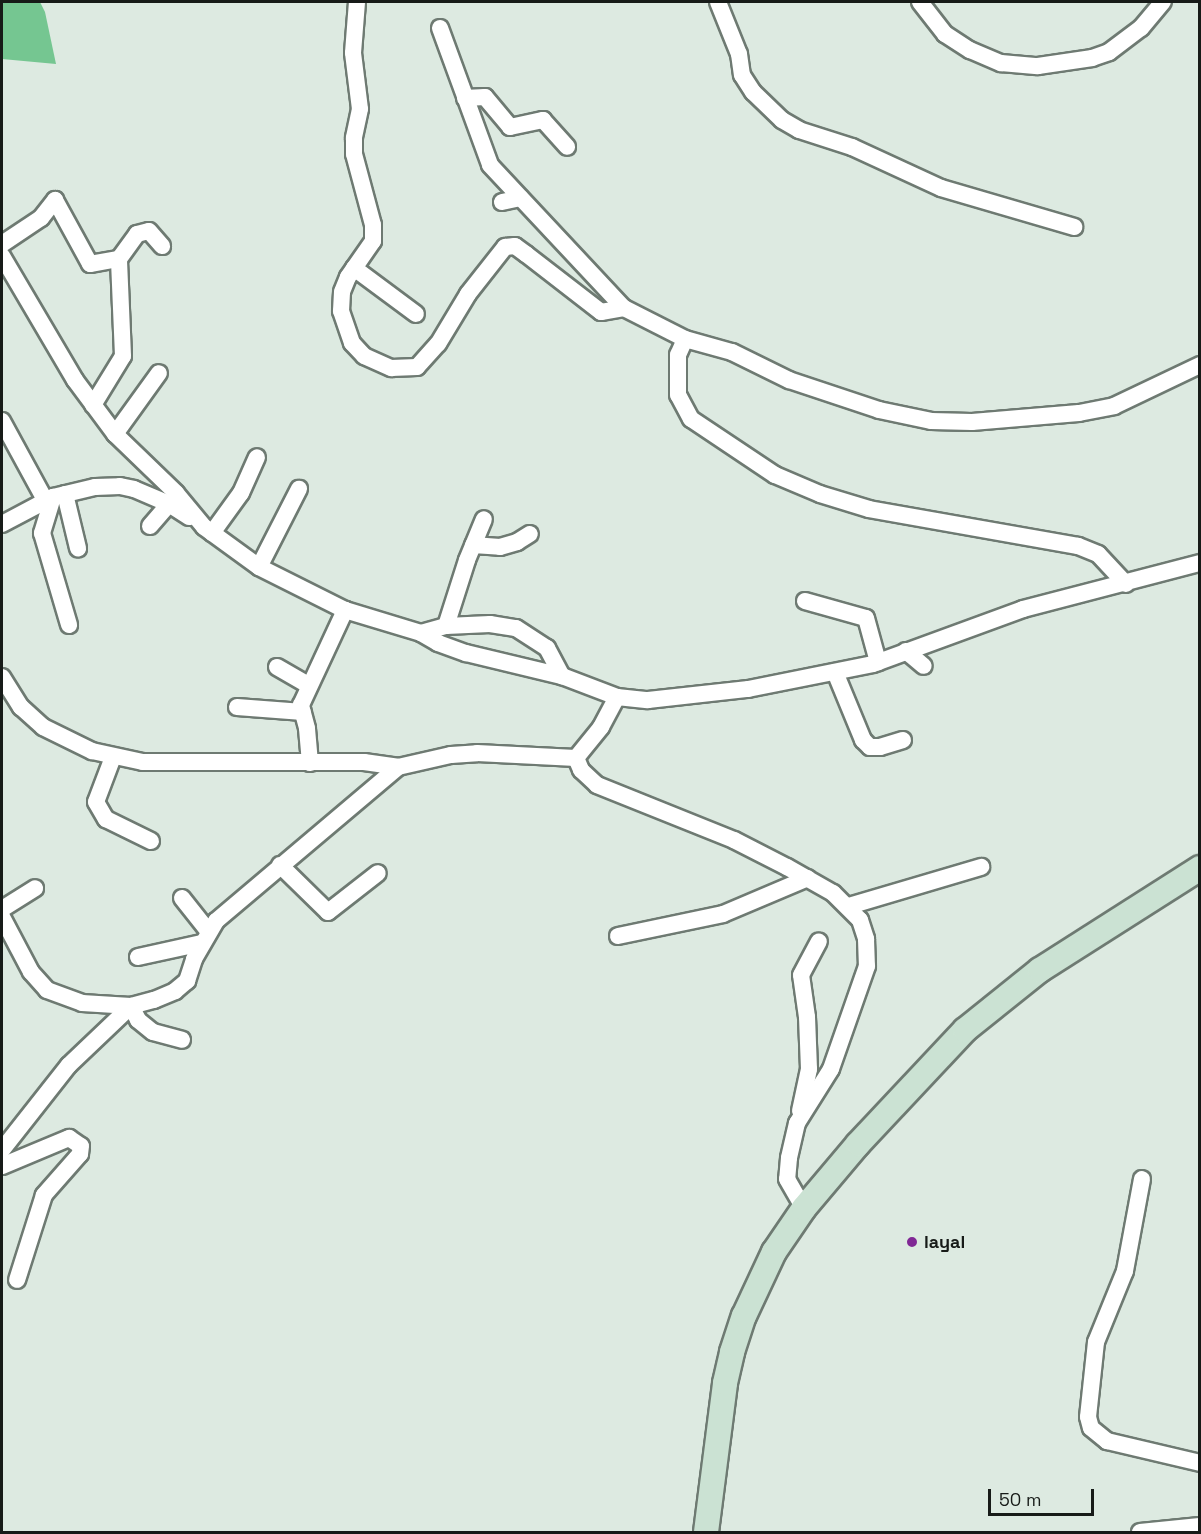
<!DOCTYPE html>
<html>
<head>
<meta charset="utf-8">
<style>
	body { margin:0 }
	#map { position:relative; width:1201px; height:1534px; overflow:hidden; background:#ddeae1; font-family:"Space Grotesk",sans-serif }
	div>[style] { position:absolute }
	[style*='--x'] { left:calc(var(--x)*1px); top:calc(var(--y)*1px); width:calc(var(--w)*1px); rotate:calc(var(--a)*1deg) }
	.forest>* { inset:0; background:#75c691 }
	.roads { filter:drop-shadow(2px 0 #6e7a72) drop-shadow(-2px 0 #6e7a72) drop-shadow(0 2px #6e7a72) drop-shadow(0 -2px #6e7a72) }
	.street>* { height:16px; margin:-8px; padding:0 8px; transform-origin:8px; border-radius:8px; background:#fff }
	.secondary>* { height:24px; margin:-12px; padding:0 12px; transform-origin:12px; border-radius:12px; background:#cbe2d3 }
	.dots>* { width:16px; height:16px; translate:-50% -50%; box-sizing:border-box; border:3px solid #ddeae1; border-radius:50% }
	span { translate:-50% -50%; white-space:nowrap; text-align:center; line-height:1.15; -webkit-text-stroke:4.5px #ddeae1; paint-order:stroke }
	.poi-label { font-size:18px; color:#171b18; font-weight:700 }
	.left { translate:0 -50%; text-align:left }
	.frame { position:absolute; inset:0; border:3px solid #171b18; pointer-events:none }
	.scale { position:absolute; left:988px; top:1489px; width:106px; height:27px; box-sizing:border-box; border:3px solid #171b18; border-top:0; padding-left:8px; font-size:18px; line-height:21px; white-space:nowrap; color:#171b18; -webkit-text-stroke:4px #ddeae1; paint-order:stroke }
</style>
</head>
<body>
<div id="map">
	<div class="forest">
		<i style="clip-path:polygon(2px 2px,40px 2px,45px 12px,56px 64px,2px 59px)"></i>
	</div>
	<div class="roads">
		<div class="street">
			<i style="--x:357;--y:2;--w:51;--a:94.5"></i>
			<i style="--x:353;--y:53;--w:56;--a:82.9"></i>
			<i style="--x:360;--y:109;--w:30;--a:102"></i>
			<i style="--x:354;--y:138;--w:16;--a:90"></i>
			<i style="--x:354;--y:154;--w:73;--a:75"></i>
			<i style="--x:373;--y:225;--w:16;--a:90"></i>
			<i style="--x:373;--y:241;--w:44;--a:124.8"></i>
			<i style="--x:348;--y:277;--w:16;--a:112"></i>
			<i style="--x:342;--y:292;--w:19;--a:93"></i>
			<i style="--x:341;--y:311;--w:34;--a:71"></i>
			<i style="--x:352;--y:343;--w:18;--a:47"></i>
			<i style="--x:364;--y:356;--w:30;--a:24"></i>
			<i style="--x:391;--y:368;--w:26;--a:-2"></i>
			<i style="--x:417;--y:367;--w:31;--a:-48"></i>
			<i style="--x:438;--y:344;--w:58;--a:-59"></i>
			<i style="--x:468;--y:294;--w:60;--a:-51.8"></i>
			<i style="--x:505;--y:247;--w:10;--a:-6"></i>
			<i style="--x:515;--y:246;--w:14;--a:36"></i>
			<i style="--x:526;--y:254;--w:95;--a:37.7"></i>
			<i style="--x:601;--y:312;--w:23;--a:-10"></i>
			<i style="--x:718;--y:2;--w:56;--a:68"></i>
			<i style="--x:739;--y:54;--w:21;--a:82"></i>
			<i style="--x:742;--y:75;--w:20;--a:57"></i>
			<i style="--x:753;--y:92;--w:40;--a:44"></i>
			<i style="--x:782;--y:120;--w:20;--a:30"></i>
			<i style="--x:799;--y:130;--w:56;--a:17.8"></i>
			<i style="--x:852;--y:147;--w:98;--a:24.7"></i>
			<i style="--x:941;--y:188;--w:139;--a:16.3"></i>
			<i style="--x:920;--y:2;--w:41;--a:52"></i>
			<i style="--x:945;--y:34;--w:30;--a:33"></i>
			<i style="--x:970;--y:50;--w:34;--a:23"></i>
			<i style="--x:1001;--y:63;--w:37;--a:5"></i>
			<i style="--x:1038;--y:66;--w:55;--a:-8.4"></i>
			<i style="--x:1092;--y:58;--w:18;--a:-19"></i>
			<i style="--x:1109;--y:52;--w:40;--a:-37"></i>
			<i style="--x:1141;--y:28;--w:34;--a:-50"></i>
			<i style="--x:440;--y:28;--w:146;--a:69.9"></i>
			<i style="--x:490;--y:165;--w:196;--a:46.9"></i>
			<i style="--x:624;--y:308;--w:68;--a:26.9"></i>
			<i style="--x:465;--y:98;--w:20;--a:-3"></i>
			<i style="--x:485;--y:97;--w:39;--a:50"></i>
			<i style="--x:510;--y:127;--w:34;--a:-12"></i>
			<i style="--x:543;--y:120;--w:36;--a:48"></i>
			<i style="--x:502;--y:202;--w:19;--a:-12"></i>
			<i style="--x:2;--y:244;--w:47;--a:-33.7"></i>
			<i style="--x:41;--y:218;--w:23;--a:-52"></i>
			<i style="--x:55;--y:200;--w:73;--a:61.3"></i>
			<i style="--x:90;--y:264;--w:29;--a:-10"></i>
			<i style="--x:2;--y:256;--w:144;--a:59.5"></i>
			<i style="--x:75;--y:380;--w:67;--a:53.5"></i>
			<i style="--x:115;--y:434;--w:85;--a:44"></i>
			<i style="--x:176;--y:493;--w:44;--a:50.5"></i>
			<i style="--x:204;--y:527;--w:68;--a:36"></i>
			<i style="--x:259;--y:567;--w:96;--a:26.6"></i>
			<i style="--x:345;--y:610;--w:79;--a:16.8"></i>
			<i style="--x:421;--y:633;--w:20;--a:30"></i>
			<i style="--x:438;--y:643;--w:30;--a:20"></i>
			<i style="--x:466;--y:653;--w:99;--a:13.5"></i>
			<i style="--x:562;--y:676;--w:59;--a:20.9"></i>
			<i style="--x:617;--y:697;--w:31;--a:6"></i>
			<i style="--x:648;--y:700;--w:101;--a:-6.3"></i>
			<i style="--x:748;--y:689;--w:127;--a:-11.3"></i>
			<i style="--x:873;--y:664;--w:160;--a:-20.1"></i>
			<i style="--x:1023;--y:609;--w:183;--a:-14.6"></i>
			<i style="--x:354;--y:268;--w:77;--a:36.6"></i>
			<i style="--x:93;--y:405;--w:57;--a:-58.5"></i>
			<i style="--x:123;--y:356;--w:97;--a:-92.4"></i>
			<i style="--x:119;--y:259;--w:31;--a:-54"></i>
			<i style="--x:137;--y:234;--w:12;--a:-14"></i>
			<i style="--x:149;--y:231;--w:20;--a:49"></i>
			<i style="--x:2;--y:421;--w:90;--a:61.4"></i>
			<i style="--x:115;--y:434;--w:75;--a:-54.2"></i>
			<i style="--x:65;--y:494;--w:56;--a:76.5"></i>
			<i style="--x:53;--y:497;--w:38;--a:107"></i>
			<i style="--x:42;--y:533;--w:96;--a:73.6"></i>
			<i style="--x:2;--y:524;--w:58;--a:-27.9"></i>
			<i style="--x:53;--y:497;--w:43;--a:-13.4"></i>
			<i style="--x:95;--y:487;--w:25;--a:-2"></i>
			<i style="--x:120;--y:486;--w:14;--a:12"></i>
			<i style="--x:134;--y:489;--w:38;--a:23"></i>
			<i style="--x:169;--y:504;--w:24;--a:33"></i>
			<i style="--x:150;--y:526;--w:29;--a:-49"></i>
			<i style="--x:212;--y:533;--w:49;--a:-54.1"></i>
			<i style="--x:241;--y:493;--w:39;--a:-66"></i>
			<i style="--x:473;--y:545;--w:27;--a:4"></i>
			<i style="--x:500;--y:547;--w:18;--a:-16"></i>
			<i style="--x:517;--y:542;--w:15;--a:-32"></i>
			<i style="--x:259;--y:567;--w:88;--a:-62.9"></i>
			<i style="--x:1126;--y:584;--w:41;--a:-133"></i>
			<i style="--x:1098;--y:554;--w:22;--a:-158"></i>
			<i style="--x:1078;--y:546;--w:212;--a:-170"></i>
			<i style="--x:869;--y:509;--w:51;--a:-163"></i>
			<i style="--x:820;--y:494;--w:49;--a:-157.1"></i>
			<i style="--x:775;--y:475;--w:101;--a:-146.3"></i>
			<i style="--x:691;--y:419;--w:27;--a:-118"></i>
			<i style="--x:678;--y:395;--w:40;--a:-90"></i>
			<i style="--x:678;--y:355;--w:17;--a:-66"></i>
			<i style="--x:685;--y:339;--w:49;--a:15.5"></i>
			<i style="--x:732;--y:352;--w:64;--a:26.2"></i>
			<i style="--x:789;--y:380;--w:95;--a:18.4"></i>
			<i style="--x:879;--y:410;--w:53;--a:11.9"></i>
			<i style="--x:931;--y:421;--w:41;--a:1.4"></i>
			<i style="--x:972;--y:422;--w:107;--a:-4.8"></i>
			<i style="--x:1079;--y:413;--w:36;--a:-11"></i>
			<i style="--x:1114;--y:406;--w:95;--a:-25.5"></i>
			<i style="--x:805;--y:601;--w:63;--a:15.6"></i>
			<i style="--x:866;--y:618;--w:46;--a:74.7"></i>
			<i style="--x:446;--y:626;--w:69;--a:-72.3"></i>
			<i style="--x:467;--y:560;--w:44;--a:-67.5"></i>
			<i style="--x:421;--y:633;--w:26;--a:-16"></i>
			<i style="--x:446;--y:626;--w:44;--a:-2.6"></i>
			<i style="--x:490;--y:624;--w:26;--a:9"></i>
			<i style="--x:516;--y:628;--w:37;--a:33"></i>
			<i style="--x:547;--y:648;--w:32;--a:62"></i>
			<i style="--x:906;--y:651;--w:23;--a:40"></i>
			<i style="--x:277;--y:667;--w:36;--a:30"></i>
			<i style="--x:835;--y:672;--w:74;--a:67.6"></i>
			<i style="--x:863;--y:740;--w:10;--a:45"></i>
			<i style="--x:870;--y:747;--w:10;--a:0"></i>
			<i style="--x:880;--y:747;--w:24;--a:-17"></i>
			<i style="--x:2;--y:677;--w:36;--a:58"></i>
			<i style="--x:21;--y:707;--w:30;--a:42"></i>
			<i style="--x:43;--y:727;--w:55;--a:26.1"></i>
			<i style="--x:92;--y:751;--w:52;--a:12.2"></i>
			<i style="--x:143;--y:762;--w:221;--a:0"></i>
			<i style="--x:364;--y:762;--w:34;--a:8"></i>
			<i style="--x:398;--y:767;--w:54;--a:-12.8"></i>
			<i style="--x:451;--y:755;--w:26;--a:-4"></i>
			<i style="--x:477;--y:753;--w:99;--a:2.9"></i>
			<i style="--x:237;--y:707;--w:66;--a:4.3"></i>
			<i style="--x:113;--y:757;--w:48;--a:110.7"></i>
			<i style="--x:96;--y:802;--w:20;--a:60"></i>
			<i style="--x:106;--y:819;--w:50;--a:26.1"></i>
			<i style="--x:576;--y:758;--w:13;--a:67"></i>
			<i style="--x:581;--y:770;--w:22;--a:43"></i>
			<i style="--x:597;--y:785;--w:148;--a:21.9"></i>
			<i style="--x:734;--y:840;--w:59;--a:27"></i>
			<i style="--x:787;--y:867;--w:53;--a:29.5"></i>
			<i style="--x:833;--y:893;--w:38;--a:45"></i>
			<i style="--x:860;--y:920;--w:20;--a:72"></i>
			<i style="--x:866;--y:939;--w:27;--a:88"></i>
			<i style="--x:867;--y:966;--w:109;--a:109.3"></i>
			<i style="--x:831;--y:1069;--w:64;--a:122.2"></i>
			<i style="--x:797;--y:1123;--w:36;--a:103"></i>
			<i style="--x:789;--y:1158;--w:21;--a:95"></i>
			<i style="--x:787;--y:1179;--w:34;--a:60"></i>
			<i style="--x:576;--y:758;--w:40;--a:-51"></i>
			<i style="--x:601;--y:727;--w:34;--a:-62"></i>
			<i style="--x:310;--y:763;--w:35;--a:-95"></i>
			<i style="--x:307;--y:728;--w:24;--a:-105"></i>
			<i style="--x:301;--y:705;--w:105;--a:-65.1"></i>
			<i style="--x:280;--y:865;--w:67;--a:44.4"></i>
			<i style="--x:328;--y:912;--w:63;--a:-38"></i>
			<i style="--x:182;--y:898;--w:43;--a:51.5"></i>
			<i style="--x:849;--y:906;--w:138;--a:-16.5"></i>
			<i style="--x:2;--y:909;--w:39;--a:-32"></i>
			<i style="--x:2;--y:917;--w:62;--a:62.2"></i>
			<i style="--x:31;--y:972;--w:24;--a:48"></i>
			<i style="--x:47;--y:990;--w:37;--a:20"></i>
			<i style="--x:82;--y:1003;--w:49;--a:3.5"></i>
			<i style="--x:131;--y:1006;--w:24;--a:-15"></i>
			<i style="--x:154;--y:1000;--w:23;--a:-23"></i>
			<i style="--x:175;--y:991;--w:16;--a:-40"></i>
			<i style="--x:187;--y:981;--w:23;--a:-72"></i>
			<i style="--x:194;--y:959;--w:44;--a:-59.9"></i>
			<i style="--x:216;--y:921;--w:238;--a:-40.2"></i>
			<i style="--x:618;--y:936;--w:107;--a:-11.8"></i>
			<i style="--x:723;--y:914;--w:92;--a:-23"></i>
			<i style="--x:138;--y:957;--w:66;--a:-12.3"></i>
			<i style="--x:131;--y:1006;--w:16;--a:63"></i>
			<i style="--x:138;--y:1020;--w:19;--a:39"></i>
			<i style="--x:153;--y:1032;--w:30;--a:15"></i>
			<i style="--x:800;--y:1111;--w:43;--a:-77.9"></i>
			<i style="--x:809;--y:1069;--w:52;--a:-92.2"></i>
			<i style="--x:807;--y:1017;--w:42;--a:-98.1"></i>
			<i style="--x:801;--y:975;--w:38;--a:-62"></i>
			<i style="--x:2;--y:1150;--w:108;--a:-51.8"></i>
			<i style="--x:69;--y:1065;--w:86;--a:-43.6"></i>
			<i style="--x:2;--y:1166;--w:73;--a:-22.7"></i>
			<i style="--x:69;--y:1138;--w:14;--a:34"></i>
			<i style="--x:81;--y:1146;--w:8;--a:97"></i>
			<i style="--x:80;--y:1154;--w:55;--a:131.3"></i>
			<i style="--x:44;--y:1195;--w:89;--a:107.6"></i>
			<i style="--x:1142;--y:1179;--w:94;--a:100.5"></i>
			<i style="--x:1125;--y:1271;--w:77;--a:112.2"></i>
			<i style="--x:1096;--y:1342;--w:75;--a:96.1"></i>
			<i style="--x:1088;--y:1417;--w:11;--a:75"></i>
			<i style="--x:1091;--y:1428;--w:21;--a:39"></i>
			<i style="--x:1107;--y:1441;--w:96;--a:13.3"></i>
			<i style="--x:1140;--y:1532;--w:60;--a:-5.7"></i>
		</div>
		<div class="secondary">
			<i style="--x:706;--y:1532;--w:150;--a:-82.7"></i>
			<i style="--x:725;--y:1383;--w:32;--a:-77"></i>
			<i style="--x:732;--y:1352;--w:38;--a:-72"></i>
			<i style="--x:744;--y:1316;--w:71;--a:-64.9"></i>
			<i style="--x:774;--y:1252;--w:53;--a:-55.7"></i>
			<i style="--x:804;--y:1208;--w:84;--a:-49.8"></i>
			<i style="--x:858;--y:1144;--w:156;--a:-46.8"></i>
			<i style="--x:965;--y:1030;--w:96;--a:-38.7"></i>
			<i style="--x:1040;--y:970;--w:190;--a:-32.5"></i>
		</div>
	</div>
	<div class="dots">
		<i style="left:912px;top:1242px;background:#802895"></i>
	</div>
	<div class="poi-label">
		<span class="left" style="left:924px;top:1242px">layal</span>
	</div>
	<div class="frame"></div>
	<div class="scale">50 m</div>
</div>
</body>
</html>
